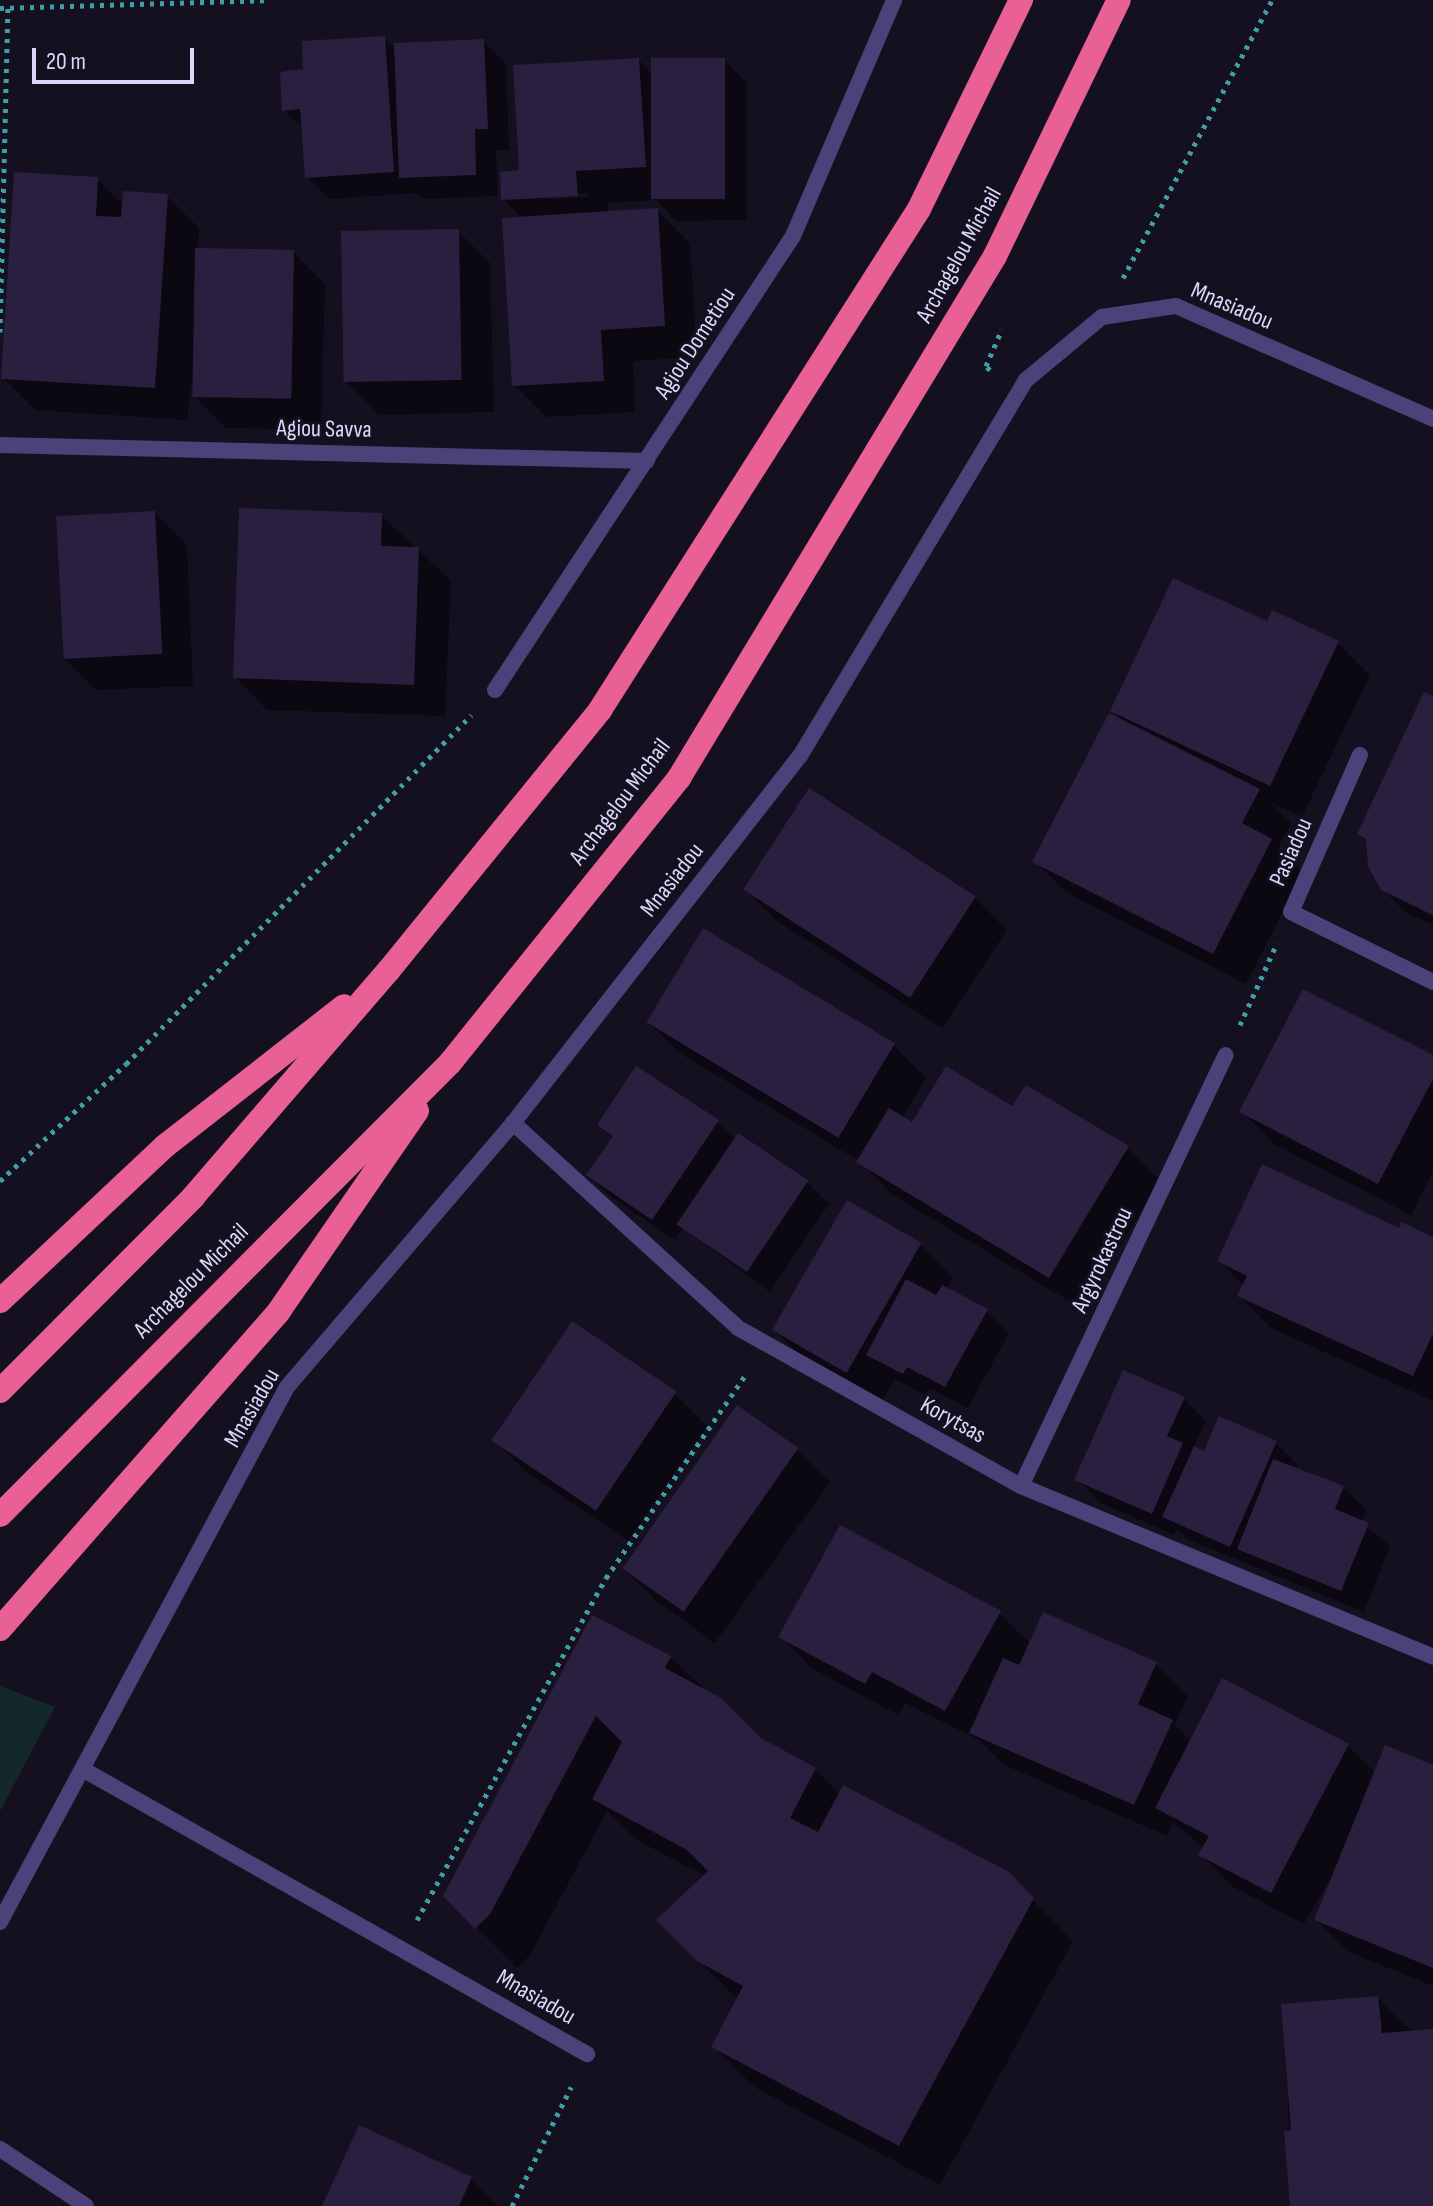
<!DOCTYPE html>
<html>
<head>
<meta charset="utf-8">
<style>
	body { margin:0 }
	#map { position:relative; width:1433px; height:2206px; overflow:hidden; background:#151020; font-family:"Sofia Sans Condensed",sans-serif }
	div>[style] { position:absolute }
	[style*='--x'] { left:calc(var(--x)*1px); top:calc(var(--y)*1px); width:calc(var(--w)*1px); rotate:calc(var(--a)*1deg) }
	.green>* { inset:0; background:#14282a }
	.shadow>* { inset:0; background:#0007 }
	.building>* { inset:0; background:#291f3f; transform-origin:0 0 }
	.path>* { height:5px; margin-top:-2.5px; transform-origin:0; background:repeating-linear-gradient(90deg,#3f9fa4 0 4px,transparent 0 10px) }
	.street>* { height:16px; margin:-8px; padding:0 8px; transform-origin:8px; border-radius:8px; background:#4a4279 }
	.highway>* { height:24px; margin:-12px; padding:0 12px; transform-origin:12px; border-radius:12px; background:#e96194 }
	span { translate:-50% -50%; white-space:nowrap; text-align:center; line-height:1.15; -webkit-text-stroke:6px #151020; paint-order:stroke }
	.street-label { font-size:24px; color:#ded6f9 }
	.scale { position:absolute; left:32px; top:48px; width:162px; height:36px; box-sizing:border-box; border:4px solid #ded6f9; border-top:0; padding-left:10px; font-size:24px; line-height:28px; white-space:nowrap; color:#ded6f9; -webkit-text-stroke:6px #151020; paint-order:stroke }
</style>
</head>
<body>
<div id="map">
	<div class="green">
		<i style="clip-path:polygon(0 1686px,55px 1707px,0 1811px)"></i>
	</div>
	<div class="shadow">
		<i style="clip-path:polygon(384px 38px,396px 50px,483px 41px,506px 64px,509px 150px,496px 150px,498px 196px,423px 199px,417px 193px,329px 199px,307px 177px,304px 129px,284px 110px,305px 71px)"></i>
		<i style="clip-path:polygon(evenodd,639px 60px,653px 75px,724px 60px,746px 82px,747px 220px,676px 221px,656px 200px,608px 203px,608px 213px,658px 211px,690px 243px,697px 357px,633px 361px,635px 412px,546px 417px,514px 385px,522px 219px,503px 199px,521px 172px,639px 60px,588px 193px,588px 197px,550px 199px,550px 195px,588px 193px)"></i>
		<i style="clip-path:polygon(97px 179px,124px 206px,167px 196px,199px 228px,198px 250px,293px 252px,325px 284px,321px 430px,226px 428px,194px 396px,195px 356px,187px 420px,35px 410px,3px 378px)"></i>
		<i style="clip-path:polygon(458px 231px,490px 263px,494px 412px,379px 415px,347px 383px)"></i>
		<i style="clip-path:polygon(155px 513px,187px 545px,193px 686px,96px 690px,63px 658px)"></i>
		<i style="clip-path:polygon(381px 515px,451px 581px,445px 716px,267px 710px,235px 677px)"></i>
		<i style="clip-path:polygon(1268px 624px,1338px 643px,1370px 675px,1302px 817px,1271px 803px,1291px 823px,1278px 848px,1303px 873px,1246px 984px,1067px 893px,1034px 861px,1122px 721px,1113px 711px)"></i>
		<i style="clip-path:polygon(1433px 699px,1433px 913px,1394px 894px,1433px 917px,1433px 925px,1405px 912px,1382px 889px,1368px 843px,1359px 834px)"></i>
		<i style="clip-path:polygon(745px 889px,975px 898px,1007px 930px,942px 1028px,777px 921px)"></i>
		<i style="clip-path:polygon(648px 1022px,894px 1046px,926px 1078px,902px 1118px,913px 1124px,1013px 1109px,1026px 1087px,1128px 1148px,1160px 1180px,1082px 1309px,891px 1194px,859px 1161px,681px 1054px)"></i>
		<i style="clip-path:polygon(1433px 1057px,1433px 1172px,1411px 1215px,1274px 1144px,1242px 1112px)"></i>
		<i style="clip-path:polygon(717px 1122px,736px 1140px,807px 1182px,829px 1204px,770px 1292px,683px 1228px,675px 1240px,611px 1197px,588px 1175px,613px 1139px,599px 1125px)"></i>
		<i style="clip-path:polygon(847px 1203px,921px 1245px,953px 1277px,946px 1289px,986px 1311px,1009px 1333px,968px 1408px,930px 1388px,925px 1395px,895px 1379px,880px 1404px,806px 1362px,774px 1330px)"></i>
		<i style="clip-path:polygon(1400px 1231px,1433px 1239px,1433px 1401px,1271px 1328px,1239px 1296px,1244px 1286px,1220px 1261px)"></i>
		<i style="clip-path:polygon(573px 1324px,675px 1394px,707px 1426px,628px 1541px,526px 1472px,494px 1440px)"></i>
		<i style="clip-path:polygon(1184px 1399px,1206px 1421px,1193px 1448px,1205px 1454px,1276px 1443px,1298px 1465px,1296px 1470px,1343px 1488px,1366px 1510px,1361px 1522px,1390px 1546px,1364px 1612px,1187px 1539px,1177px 1529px,1174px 1535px,1099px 1502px,1077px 1479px)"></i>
		<i style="clip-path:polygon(797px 1449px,830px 1482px,715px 1643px,655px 1600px,623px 1568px)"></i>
		<i style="clip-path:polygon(999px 1613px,1031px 1644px,1155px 1664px,1188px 1696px,1175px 1725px,1191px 1741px,1223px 1681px,1348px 1746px,1376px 1773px,1433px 1767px,1433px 1986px,1349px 1952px,1316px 1920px,1340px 1862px,1304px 1924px,1233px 1887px,1201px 1855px,1205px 1848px,1173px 1823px,1167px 1836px,1004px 1765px,979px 1740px,905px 1703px,898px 1715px,813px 1669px,781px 1636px)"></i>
		<i style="clip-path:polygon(593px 1617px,670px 1657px,762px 1741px,815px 1769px,840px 1795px,1007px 1874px,1073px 1941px,940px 2185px,754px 2087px,713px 2046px,738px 2000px,659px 1920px,705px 1876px,635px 1839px,607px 1811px,530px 1955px,517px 1968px,445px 1896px)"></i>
		<i style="clip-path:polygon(1378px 1998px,1412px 2032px,1433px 2031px,1433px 2206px,1293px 2206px,1283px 2006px)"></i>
		<i style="clip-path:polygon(471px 2179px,498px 2206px,324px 2206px)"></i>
	</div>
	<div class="building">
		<i style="clip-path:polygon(385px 36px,394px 172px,305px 178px,300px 109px,282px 111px,280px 72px,303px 69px,302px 41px)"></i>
		<i style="clip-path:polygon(484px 39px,488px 129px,475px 129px,476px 175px,399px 178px,394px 43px)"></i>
		<i style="clip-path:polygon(639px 58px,646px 167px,576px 171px,578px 196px,501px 200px,500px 172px,519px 170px,513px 65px)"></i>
		<i style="left:651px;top:58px;width:74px;height:141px"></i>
		<i style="clip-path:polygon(14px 172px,98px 177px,96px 216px,121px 217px,123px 191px,168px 194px,155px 388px,1px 379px)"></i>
		<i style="clip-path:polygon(658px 208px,665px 326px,601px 330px,604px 381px,512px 386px,502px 218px)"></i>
		<i style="left:459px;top:229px;width:151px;height:118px;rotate:89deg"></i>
		<i style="left:195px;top:248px;width:99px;height:149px;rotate:1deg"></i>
		<i style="clip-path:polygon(239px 508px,382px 513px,381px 546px,419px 547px,414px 685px,233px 678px)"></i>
		<i style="left:155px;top:511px;width:143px;height:99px;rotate:87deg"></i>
		<i style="clip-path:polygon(1173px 578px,1267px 621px,1272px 610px,1339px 641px,1270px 786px,1110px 711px)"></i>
		<i style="clip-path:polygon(1424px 692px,1433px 696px,1433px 915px,1381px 890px,1368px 866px,1366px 839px,1357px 834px)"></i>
		<i style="clip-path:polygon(1109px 713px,1260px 789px,1242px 823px,1272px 839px,1213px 954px,1032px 862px)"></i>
		<i style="left:809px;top:788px;width:199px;height:121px;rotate:33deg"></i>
		<i style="left:703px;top:928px;width:224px;height:110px;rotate:31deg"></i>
		<i style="clip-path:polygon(1303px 989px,1433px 1055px,1433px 1079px,1378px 1184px,1239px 1112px)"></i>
		<i style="clip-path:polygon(636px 1066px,719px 1120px,652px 1220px,586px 1175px,613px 1136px,597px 1125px)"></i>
		<i style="clip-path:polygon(946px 1066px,1012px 1106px,1026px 1085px,1129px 1146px,1049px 1278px,856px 1162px,889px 1108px,912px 1122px)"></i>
		<i style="left:738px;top:1133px;width:85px;height:110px;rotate:34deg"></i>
		<i style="clip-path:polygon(1262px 1164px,1399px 1228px,1401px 1222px,1433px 1237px,1433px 1334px,1413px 1376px,1237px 1296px,1247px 1276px,1217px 1261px)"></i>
		<i style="left:847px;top:1200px;width:86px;height:150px;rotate:30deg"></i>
		<i style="clip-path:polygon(906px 1279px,936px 1295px,942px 1285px,988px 1309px,945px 1387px,907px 1367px,903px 1374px,866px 1355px)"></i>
		<i style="left:572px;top:1321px;width:126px;height:144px;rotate:34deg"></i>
		<i style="clip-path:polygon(1123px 1370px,1185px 1397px,1167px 1436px,1183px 1443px,1152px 1514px,1074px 1480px)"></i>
		<i style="left:737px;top:1405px;width:75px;height:200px;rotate:35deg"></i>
		<i style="clip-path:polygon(1219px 1416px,1277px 1441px,1230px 1547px,1162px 1517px,1194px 1446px,1204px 1451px)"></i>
		<i style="clip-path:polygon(1273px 1459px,1344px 1486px,1335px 1509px,1369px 1523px,1341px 1591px,1237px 1549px)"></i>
		<i style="clip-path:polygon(840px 1525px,1001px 1611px,945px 1711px,872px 1672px,865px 1684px,778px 1637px)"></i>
		<i style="clip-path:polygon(1043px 1612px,1157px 1662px,1138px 1704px,1173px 1720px,1134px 1805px,969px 1733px,1003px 1658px,1019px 1665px)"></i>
		<i style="clip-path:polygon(592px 1615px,671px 1656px,665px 1668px,721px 1698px,761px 1738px,816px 1768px,790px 1818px,818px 1832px,843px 1785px,1009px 1872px,1034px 1898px,899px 2146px,711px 2047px,743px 1986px,697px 1961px,656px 1920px,708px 1871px,687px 1850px,592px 1799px,622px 1742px,596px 1716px,490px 1914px,475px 1929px,443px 1896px)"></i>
		<i style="clip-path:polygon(1222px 1678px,1349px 1744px,1271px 1893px,1198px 1855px,1209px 1836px,1155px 1808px)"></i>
		<i style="clip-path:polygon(1385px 1745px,1433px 1765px,1433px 1968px,1314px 1920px)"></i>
		<i style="clip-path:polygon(1378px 1996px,1382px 2033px,1433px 2029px,1433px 2206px,1290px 2206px,1284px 2131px,1291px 2130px,1281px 2004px)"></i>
		<i style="clip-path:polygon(359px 2125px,472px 2177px,459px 2206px,322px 2206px)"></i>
	</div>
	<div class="path">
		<i style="--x:0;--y:8;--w:264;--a:-1.7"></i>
		<i style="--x:1123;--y:278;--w:315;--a:-61.8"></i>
		<i style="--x:0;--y:332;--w:324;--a:-88.6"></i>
		<i style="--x:990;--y:370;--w:6;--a:-135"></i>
		<i style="--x:986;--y:366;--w:40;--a:-66.6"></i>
		<i style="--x:1240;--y:1025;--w:90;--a:-65.7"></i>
		<i style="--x:0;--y:1181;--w:172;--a:-42.9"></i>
		<i style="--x:126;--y:1064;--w:491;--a:-45.3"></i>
		<i style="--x:417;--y:1920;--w:391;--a:-61.1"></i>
		<i style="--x:606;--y:1578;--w:247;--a:-55.5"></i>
		<i style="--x:512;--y:2206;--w:133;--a:-63.6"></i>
	</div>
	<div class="street">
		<i style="--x:0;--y:445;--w:647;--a:1.42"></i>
		<i style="--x:495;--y:690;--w:543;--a:-56.72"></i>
		<i style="--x:793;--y:236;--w:257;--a:-66.8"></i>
		<i style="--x:1360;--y:755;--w:171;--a:113.7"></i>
		<i style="--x:1291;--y:912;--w:158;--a:26.2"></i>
		<i style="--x:513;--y:1123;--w:304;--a:42.3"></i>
		<i style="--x:738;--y:1328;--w:324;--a:29.2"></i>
		<i style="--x:1021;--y:1486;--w:446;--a:22.5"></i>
		<i style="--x:1021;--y:1486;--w:477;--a:-64.6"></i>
		<i style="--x:84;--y:1770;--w:578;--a:29.45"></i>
		<i style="--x:0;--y:1922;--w:607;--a:-61.79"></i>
		<i style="--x:287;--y:1387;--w:348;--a:-49.4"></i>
		<i style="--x:513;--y:1123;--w:466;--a:-52"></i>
		<i style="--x:800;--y:756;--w:439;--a:-59"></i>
		<i style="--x:1026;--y:380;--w:99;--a:-39.7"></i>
		<i style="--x:1102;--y:317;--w:75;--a:-8.5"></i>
		<i style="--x:1176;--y:306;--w:281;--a:23.7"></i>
		<i style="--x:0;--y:2149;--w:103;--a:33.5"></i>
	</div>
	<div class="highway">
		<i style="--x:0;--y:1301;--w:226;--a:-43.2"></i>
		<i style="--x:165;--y:1146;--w:227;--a:-38"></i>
		<i style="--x:0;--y:1391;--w:274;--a:-45.1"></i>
		<i style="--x:193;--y:1197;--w:300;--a:-49.2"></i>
		<i style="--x:389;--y:970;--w:335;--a:-50.9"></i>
		<i style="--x:600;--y:710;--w:594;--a:-57.51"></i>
		<i style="--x:919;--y:209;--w:233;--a:-64"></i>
		<i style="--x:0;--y:1515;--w:638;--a:-45.13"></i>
		<i style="--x:450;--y:1063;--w:366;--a:-51.2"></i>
		<i style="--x:679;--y:778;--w:610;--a:-58.81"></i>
		<i style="--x:995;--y:256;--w:284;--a:-64.2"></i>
		<i style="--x:0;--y:1629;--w:423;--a:-48.7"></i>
		<i style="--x:279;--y:1311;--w:243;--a:-55.4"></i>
	</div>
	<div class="street-label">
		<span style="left:959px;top:255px;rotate:-61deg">Archagelou Michail</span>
		<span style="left:1232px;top:306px;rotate:23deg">Mnasiadou</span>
		<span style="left:695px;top:343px;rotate:-57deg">Agiou Dometiou</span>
		<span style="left:324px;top:429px;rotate:1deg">Agiou Savva</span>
		<span style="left:620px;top:802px;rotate:-53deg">Archagelou Michail</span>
		<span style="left:1291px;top:852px;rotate:-66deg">Pasiadou</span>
		<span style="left:672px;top:880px;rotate:-52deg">Mnasiadou</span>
		<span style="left:1102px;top:1260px;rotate:-65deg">Argyrokastrou</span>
		<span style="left:191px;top:1281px;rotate:-45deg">Archagelou Michail</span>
		<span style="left:252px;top:1408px;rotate:-60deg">Mnasiadou</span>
		<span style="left:953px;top:1420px;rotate:29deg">Korytsas</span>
		<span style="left:536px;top:1997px;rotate:30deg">Mnasiadou</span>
	</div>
	<div class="scale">20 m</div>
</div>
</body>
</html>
